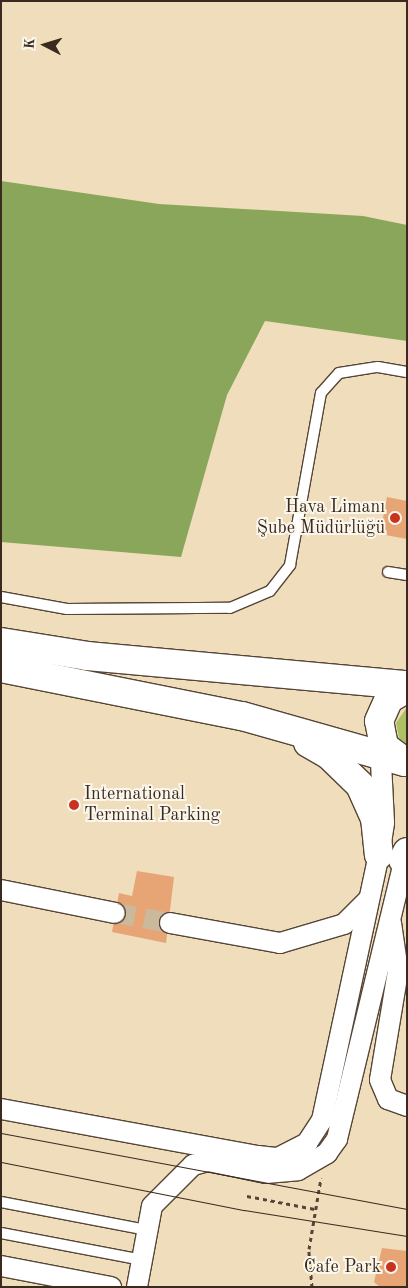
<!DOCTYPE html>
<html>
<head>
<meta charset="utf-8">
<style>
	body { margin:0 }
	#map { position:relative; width:408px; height:1288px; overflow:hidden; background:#efddbb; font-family:"Old Standard TT",serif }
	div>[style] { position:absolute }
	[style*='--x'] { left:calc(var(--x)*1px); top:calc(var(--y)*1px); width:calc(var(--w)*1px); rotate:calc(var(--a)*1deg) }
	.green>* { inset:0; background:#adc064 }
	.forest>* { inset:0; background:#8aa65a }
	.building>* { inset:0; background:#e7a576 }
	.minor-tunnel>* { height:20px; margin-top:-10px; transform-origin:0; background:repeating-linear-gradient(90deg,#cbb99c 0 20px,transparent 0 30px) }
	.path>* { height:3px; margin-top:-1.5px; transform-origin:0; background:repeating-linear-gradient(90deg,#564536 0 4px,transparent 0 8px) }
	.roads { filter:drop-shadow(1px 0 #564536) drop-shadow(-1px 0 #564536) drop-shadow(0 1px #564536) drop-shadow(0 -1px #564536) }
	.service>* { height:10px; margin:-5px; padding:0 5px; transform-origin:5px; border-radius:5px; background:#fff }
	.minor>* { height:20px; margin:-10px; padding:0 10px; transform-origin:10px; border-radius:10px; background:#fff }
	.primary>* { height:28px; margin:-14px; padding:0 14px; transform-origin:14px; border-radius:14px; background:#fff }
	.tram>* { height:1px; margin:-0.5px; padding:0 0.5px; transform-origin:0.5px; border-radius:0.5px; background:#3b2a1e }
	.dots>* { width:14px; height:14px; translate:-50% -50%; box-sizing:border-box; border:2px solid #fbf7ec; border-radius:50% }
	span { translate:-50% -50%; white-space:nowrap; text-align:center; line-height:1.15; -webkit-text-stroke:4px #fbf7ec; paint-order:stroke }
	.poi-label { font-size:18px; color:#3b2a1e }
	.right { translate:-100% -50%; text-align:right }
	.left { translate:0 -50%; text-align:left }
	.frame { position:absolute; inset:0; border:2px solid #3b2a1e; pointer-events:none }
	.north { position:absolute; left:20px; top:20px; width:50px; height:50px; -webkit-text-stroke:4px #fbf7ec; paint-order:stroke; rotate:275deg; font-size:14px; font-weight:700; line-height:20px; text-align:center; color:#3b2a1e }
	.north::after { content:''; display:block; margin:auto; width:18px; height:22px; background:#3b2a1e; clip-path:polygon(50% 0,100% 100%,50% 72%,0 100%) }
</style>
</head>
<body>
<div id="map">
	<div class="green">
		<i style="clip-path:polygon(407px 707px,407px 744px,399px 738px,396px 723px)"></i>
	</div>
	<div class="forest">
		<i style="clip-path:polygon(1px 181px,159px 204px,363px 216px,407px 225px,407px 341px,265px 321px,227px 395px,181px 557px,1px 542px)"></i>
	</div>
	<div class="building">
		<i style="clip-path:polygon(387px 497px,407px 501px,407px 539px,380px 534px)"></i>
		<i style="clip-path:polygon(137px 871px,174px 877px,166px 943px,112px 932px,119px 893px,132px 896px)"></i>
		<i style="clip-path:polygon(382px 1248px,407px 1251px,407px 1287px,380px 1287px,374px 1282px)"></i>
	</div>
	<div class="minor-tunnel">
		<i style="--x:115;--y:913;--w:56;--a:10.3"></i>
	</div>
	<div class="path">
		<i style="--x:247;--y:1196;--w:69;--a:10.8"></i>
		<i style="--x:312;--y:1287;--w:38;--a:-95"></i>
		<i style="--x:309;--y:1249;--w:72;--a:-80.4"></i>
	</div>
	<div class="roads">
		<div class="service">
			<i style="--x:388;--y:572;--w:19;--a:9"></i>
			<i style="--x:1;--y:597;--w:67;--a:10.3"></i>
			<i style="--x:67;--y:609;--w:163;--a:-0.4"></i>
			<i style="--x:230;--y:608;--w:43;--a:-23"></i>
			<i style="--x:270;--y:591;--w:33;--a:-52"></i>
			<i style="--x:290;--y:565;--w:175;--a:-79.8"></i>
			<i style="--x:321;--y:393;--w:27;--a:-48"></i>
			<i style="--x:339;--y:373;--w:39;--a:-9"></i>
			<i style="--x:378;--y:367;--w:29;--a:10"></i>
			<i style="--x:1;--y:1202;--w:149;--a:10.9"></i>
			<i style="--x:1;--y:1233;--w:144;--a:10.8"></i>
		</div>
		<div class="minor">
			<i style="--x:1;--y:890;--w:116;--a:11.4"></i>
			<i style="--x:170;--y:923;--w:112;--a:10.3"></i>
			<i style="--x:280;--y:943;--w:67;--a:-16.5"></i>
			<i style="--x:344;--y:924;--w:34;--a:-45"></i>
			<i style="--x:391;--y:923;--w:49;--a:81.7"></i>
			<i style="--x:398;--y:971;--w:110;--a:99.4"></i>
			<i style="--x:380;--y:1080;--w:21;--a:67"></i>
			<i style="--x:388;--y:1099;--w:20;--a:20"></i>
			<i style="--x:1;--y:1109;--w:261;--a:10.4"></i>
			<i style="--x:258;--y:1156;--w:20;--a:6"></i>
			<i style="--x:278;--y:1158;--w:33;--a:-27"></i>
			<i style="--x:307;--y:1143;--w:27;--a:-57"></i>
			<i style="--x:322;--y:1120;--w:271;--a:-77.9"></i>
			<i style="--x:379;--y:855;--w:33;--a:-81"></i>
			<i style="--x:384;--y:822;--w:80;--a:-92.9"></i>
			<i style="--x:1;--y:1266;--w:112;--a:10.8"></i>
			<i style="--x:137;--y:1287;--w:82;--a:-79.5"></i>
			<i style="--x:152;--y:1206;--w:58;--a:-45"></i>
			<i style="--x:193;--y:1165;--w:16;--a:-15"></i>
			<i style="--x:208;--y:1161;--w:59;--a:11.7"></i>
			<i style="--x:266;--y:1173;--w:32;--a:-5"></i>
			<i style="--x:298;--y:1170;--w:34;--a:-30"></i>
			<i style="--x:327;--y:1153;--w:17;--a:-54"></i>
			<i style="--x:337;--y:1139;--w:298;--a:-76.4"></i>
		</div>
		<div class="primary">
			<i style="--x:1;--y:642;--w:87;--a:9.2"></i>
			<i style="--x:87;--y:656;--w:321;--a:5.2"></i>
			<i style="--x:1;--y:668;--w:246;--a:11.3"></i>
			<i style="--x:242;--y:716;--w:169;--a:15.8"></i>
			<i style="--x:308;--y:743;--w:24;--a:30"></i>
			<i style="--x:329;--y:755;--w:43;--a:44.1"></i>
			<i style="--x:360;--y:785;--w:36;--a:66"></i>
			<i style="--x:375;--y:818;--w:37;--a:84"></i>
			<i style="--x:405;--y:762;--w:26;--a:-143"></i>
			<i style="--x:384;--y:746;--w:25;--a:-101"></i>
			<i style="--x:379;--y:721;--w:24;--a:-66"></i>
			<i style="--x:389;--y:699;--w:21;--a:-31"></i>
			<i style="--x:403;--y:860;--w:9;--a:-63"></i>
		</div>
	</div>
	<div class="tram">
		<i style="--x:1;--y:1133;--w:413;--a:10.6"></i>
		<i style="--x:1;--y:1162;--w:248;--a:11.2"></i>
		<i style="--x:244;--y:1210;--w:165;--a:9.1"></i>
	</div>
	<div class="dots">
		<i style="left:395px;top:518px;background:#c8321e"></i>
		<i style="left:74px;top:805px;background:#c8321e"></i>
		<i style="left:391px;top:1267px;background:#c8321e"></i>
	</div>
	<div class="poi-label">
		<span class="right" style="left:385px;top:518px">Hava Limanı<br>Şube Müdürlüğü</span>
		<span class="left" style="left:84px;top:805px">International<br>Terminal Parking</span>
		<span class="right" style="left:381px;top:1267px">Cafe Park</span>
	</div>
	<div class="frame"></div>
	<div class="north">K</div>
</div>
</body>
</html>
